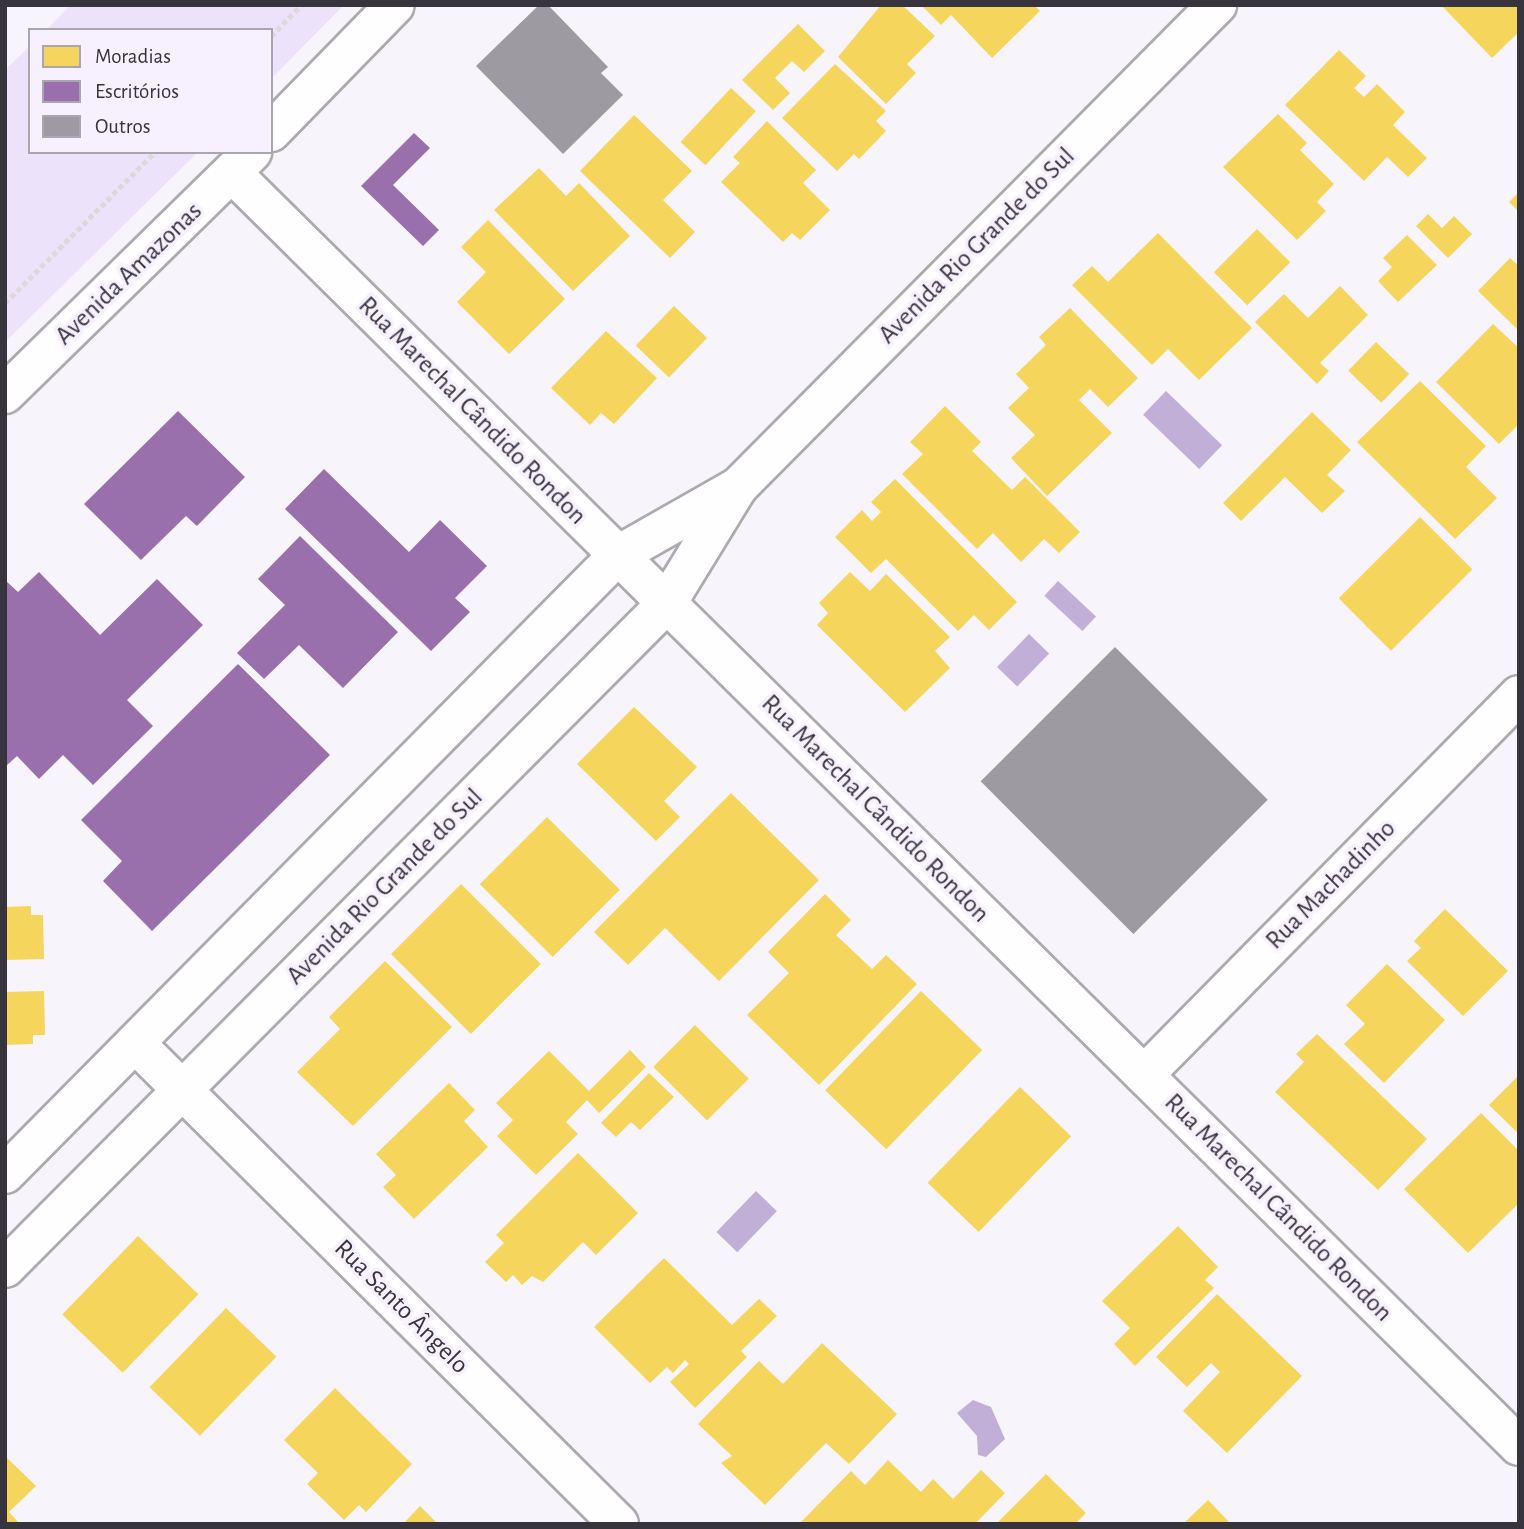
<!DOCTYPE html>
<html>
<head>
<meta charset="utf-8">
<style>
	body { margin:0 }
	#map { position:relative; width:1524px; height:1529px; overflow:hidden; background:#f7f4fc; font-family:"Alegreya Sans",sans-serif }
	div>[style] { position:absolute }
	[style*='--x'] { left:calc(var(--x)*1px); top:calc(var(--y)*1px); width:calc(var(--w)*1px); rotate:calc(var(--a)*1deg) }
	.green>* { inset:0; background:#ece2f9 }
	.water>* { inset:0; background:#c2afd8; transform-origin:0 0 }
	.homes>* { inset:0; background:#f6d55c; transform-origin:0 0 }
	.offices>* { inset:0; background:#9970ab }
	.building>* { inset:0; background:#9d9aa2; transform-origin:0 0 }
	.path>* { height:4.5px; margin-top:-2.25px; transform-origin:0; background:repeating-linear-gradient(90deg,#dadadc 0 5px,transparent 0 8.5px) }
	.roads { filter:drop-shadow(2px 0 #ada9b1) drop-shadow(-2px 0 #ada9b1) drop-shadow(0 2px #ada9b1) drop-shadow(0 -2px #ada9b1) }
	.street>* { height:38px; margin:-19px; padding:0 19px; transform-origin:19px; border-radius:19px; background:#fefdff }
	.secondary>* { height:38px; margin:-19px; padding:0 19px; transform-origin:19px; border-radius:19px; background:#fefdff }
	span { translate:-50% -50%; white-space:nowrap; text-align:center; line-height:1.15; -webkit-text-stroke:7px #f7f0ff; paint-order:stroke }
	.street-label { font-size:26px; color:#38343d }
	.frame { position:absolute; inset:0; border:7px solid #38343d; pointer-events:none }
	.legend { position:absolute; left:28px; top:28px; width:245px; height:126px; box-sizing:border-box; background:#f7f0ff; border:2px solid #aba5b1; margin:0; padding:9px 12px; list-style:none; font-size:21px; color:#38343d }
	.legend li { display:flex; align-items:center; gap:14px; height:35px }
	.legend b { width:35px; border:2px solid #aba5b1 }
</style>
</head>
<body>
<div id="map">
	<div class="green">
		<i style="clip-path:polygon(71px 5px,344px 5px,271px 79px,271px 30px,46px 30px)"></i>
		<i style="clip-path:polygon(30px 46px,30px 152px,198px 152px,5px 342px,5px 70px)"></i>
	</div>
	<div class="water">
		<i style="left:1166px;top:391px;width:78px;height:33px;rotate:44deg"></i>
		<i style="left:1058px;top:581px;width:52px;height:20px;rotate:43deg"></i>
		<i style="left:1029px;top:634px;width:28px;height:46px;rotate:44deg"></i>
		<i style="left:756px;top:1191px;width:29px;height:57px;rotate:44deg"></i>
		<i style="clip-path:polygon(973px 1400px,991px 1407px,1005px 1439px,986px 1457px,978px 1455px,977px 1436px,957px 1413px)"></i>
	</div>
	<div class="homes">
		<i style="clip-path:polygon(881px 5px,902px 5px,935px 36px,907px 64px,916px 73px,886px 104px,838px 57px)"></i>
		<i style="clip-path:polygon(921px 5px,1034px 5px,1040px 11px,992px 58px,951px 15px,941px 25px)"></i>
		<i style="clip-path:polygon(1441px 5px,1519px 5px,1519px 32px,1492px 58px)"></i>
		<i style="clip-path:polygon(798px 24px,825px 51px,804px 72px,792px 61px,775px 78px,790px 93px,773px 110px,742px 80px)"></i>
		<i style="clip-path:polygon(1339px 50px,1366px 76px,1354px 88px,1364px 97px,1377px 84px,1405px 112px,1393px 125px,1427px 158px,1408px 177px,1387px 157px,1364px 181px,1285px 105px)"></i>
		<i style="clip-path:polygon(835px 64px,886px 111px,876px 121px,886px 131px,859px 159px,854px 154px,837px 171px,782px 118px)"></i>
		<i style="left:731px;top:88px;width:34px;height:74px;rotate:43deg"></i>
		<i style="clip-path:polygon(1278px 114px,1307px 143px,1300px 150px,1334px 184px,1317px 202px,1326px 211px,1297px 240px,1223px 167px)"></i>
		<i style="clip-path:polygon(634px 115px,692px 171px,663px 200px,695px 232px,670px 258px,580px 171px)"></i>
		<i style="clip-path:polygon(767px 121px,816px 170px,803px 183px,830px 210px,800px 240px,792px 233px,783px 242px,721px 182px,740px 163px,733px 157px)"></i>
		<i style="clip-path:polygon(539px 168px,566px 196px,579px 183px,630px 236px,573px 291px,494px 210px)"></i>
		<i style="clip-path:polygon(1519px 192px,1519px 212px,1509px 202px)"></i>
		<i style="clip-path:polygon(1428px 214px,1442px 228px,1454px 216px,1472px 234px,1448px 258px,1416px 226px)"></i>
		<i style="clip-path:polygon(488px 220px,565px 299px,509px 354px,457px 302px,486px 272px,461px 247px)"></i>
		<i style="left:1257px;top:229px;width:47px;height:61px;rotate:45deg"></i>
		<i style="clip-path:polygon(1158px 233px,1252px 328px,1199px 380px,1168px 349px,1152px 365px,1072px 285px,1092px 266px,1108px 282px)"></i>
		<i style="clip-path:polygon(1407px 235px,1437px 265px,1398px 302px,1378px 281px,1392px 267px,1383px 258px)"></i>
		<i style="clip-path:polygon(1510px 258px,1519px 266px,1519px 331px,1478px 291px)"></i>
		<i style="clip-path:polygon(1340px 286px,1368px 315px,1320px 363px,1329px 371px,1317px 384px,1255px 322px,1284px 294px,1308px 318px)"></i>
		<i style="left:674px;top:306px;width:46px;height:55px;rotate:44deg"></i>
		<i style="clip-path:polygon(1070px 308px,1138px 378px,1108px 407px,1090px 389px,1079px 400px,1112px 433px,1047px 496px,1011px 458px,1035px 435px,1008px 408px,1029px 388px,1016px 374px,1046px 345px,1039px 337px)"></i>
		<i style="clip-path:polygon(1493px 324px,1519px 348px,1519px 424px,1499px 444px,1436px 382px)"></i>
		<i style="clip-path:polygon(606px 331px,657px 378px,614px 424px,601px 413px,590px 425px,551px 388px)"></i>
		<i style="left:1376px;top:342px;width:46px;height:40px;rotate:44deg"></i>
		<i style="clip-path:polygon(1420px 381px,1486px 446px,1466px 467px,1497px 498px,1455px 539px,1357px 442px)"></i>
		<i style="clip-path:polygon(945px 406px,981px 442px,972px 451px,1012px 490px,1025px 477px,1080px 532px,1059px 553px,1044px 539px,1021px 562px,993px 533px,977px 549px,902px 474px,923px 454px,910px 442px)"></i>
		<i style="clip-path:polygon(1312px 412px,1351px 450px,1327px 475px,1345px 491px,1322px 513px,1285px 477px,1241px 521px,1223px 503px)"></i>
		<i style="clip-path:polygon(895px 479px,1017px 602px,989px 630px,974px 615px,958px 631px,886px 559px,871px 573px,835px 537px,862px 510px,872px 521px,881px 512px,871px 502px)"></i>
		<i style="left:1420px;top:517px;width:74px;height:115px;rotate:45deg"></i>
		<i style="clip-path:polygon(850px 572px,870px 591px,886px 574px,950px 637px,935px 651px,950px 668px,905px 712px,817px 625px,828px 613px,819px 603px)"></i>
		<i style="clip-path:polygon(634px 707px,697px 767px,664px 801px,680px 817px,656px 841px,577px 764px)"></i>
		<i style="clip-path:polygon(731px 793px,819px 880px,719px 981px,665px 928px,628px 965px,594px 932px)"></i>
		<i style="left:547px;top:817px;width:103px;height:95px;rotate:45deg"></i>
		<i style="left:461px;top:884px;width:113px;height:99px;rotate:45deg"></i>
		<i style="clip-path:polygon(825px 894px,851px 920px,836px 935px,872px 969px,886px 955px,917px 984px,819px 1085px,747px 1015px,789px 973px,768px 952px)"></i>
		<i style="clip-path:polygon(31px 906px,31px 915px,43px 915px,44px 959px,5px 960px,5px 907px)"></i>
		<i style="clip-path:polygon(1445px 909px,1508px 971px,1463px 1016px,1407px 961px,1421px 948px,1414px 941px)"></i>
		<i style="clip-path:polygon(385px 961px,452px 1027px,353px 1126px,297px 1072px,340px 1029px,329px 1017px)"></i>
		<i style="clip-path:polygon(1387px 964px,1445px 1020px,1384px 1083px,1344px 1044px,1365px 1024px,1346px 1005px)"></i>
		<i style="clip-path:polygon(44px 991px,45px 1035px,33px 1035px,33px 1044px,5px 1045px,5px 992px)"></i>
		<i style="left:921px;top:991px;width:85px;height:138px;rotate:44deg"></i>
		<i style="left:695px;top:1025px;width:76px;height:59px;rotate:45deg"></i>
		<i style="clip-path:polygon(1317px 1034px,1427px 1139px,1378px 1190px,1275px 1092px,1304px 1062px,1296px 1054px)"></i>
		<i style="clip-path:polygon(630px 1050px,646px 1067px,599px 1113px,587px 1100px,566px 1122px,578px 1134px,536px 1175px,497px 1136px,513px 1120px,496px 1103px,549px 1051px,589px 1091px)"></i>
		<i style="clip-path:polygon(649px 1073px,674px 1097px,640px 1130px,631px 1122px,616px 1137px,601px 1123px)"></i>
		<i style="clip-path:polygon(1519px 1075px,1519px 1134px,1489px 1105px)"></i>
		<i style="clip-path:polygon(449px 1083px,475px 1110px,464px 1121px,488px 1147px,414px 1219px,383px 1187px,396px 1175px,376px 1154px)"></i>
		<i style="left:1020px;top:1087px;width:71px;height:133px;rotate:44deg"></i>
		<i style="clip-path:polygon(1481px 1113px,1519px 1151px,1519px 1203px,1468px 1253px,1404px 1189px)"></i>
		<i style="clip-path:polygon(578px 1153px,638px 1213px,596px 1255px,583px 1242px,543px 1282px,532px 1276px,522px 1285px,513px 1275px,506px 1282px,485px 1262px,504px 1243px,496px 1235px)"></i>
		<i style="clip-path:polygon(1178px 1226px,1218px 1267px,1205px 1280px,1214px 1288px,1135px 1366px,1114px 1344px,1130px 1328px,1102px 1301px)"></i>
		<i style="left:138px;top:1236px;width:84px;height:109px;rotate:44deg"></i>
		<i style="clip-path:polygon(664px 1258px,732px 1325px,759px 1299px,777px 1316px,741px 1351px,747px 1357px,695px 1408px,670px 1382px,689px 1364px,685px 1360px,673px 1373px,667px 1367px,650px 1383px,594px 1327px)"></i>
		<i style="clip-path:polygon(1217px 1294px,1302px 1376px,1227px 1453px,1183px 1411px,1220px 1372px,1211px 1363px,1187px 1387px,1156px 1357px)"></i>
		<i style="left:226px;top:1308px;width:70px;height:110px;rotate:44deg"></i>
		<i style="clip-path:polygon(822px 1343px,897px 1414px,849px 1464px,826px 1443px,765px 1505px,721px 1463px,732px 1456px,698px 1424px,759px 1361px,783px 1384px)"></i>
		<i style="clip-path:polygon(335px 1388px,412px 1464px,366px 1512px,359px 1505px,344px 1520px,307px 1484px,318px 1473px,284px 1440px)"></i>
		<i style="clip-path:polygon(5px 1456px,36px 1486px,9px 1512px,20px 1524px,5px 1524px)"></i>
		<i style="clip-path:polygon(888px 1460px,921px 1492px,933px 1479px,953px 1499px,981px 1470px,1005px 1493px,975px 1524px,799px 1524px,851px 1471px,865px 1485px)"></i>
		<i style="clip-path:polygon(1046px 1474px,1086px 1513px,1075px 1524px,996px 1524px)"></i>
		<i style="clip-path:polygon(1208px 1500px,1231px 1524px,1183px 1524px)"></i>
		<i style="clip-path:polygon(420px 1506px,438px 1524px,403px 1524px)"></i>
	</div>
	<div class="offices">
		<i style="clip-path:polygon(414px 133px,430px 148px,393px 185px,439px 230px,423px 246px,361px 186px)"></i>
		<i style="clip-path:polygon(178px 411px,245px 477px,197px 526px,186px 516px,141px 560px,84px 504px)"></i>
		<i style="clip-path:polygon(324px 469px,409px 552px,440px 520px,487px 566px,455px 598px,470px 612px,431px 651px,285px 509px)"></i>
		<i style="clip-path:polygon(300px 536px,398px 632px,343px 688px,299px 645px,264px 679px,237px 653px,285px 605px,258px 579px)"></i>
		<i style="clip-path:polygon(39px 572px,100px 635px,157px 579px,203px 625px,127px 700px,153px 726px,93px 785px,63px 755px,39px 779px,17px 756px,5px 767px,5px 580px,18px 592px)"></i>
		<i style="clip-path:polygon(238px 664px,330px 755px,152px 931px,103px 881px,122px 861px,81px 820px)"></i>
	</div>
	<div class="building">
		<i style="clip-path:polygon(539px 5px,548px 5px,608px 67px,601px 73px,623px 95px,563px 154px,476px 66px)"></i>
		<i style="left:1115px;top:647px;width:216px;height:190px;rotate:45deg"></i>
	</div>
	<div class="path">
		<i style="--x:271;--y:36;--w:43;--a:-45.9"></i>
		<i style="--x:5;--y:303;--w:213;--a:-45.2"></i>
	</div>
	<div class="roads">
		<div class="street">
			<i style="--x:232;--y:173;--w:1810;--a:44.69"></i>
			<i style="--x:618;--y:555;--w:136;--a:-29.6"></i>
			<i style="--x:667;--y:603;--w:136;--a:-58.5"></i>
			<i style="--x:738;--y:487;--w:680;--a:-45.18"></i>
			<i style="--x:136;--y:1044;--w:681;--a:44.82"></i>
			<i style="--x:1144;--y:1075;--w:534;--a:-45.38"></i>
		</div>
		<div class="secondary">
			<i style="--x:271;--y:132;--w:177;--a:-45.7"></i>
			<i style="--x:5;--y:394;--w:346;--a:-44.4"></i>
			<i style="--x:5;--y:1174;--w:871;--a:-45.28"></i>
			<i style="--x:5;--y:1268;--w:938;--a:-45.13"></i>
		</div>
	</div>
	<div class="street-label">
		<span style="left:977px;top:246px;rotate:-45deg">Avenida Rio Grande do Sul</span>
		<span style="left:129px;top:274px;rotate:-44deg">Avenida Amazonas</span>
		<span style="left:472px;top:411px;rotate:45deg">Rua Marechal Cândido Rondon</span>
		<span style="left:875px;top:809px;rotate:45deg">Rua Marechal Cândido Rondon</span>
		<span style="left:1331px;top:885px;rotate:-45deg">Rua Machadinho</span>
		<span style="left:385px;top:887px;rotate:-45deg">Avenida Rio Grande do Sul</span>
		<span style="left:1278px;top:1208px;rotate:45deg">Rua Marechal Cândido Rondon</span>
		<span style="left:401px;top:1307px;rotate:45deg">Rua Santo Ângelo</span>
	</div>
	<div class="frame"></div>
	<ul class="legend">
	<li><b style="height:19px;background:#f6d55c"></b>Moradias</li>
	<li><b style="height:19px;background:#9970ab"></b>Escritórios</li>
	<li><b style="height:19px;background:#9d9aa2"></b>Outros</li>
	</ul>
</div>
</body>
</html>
